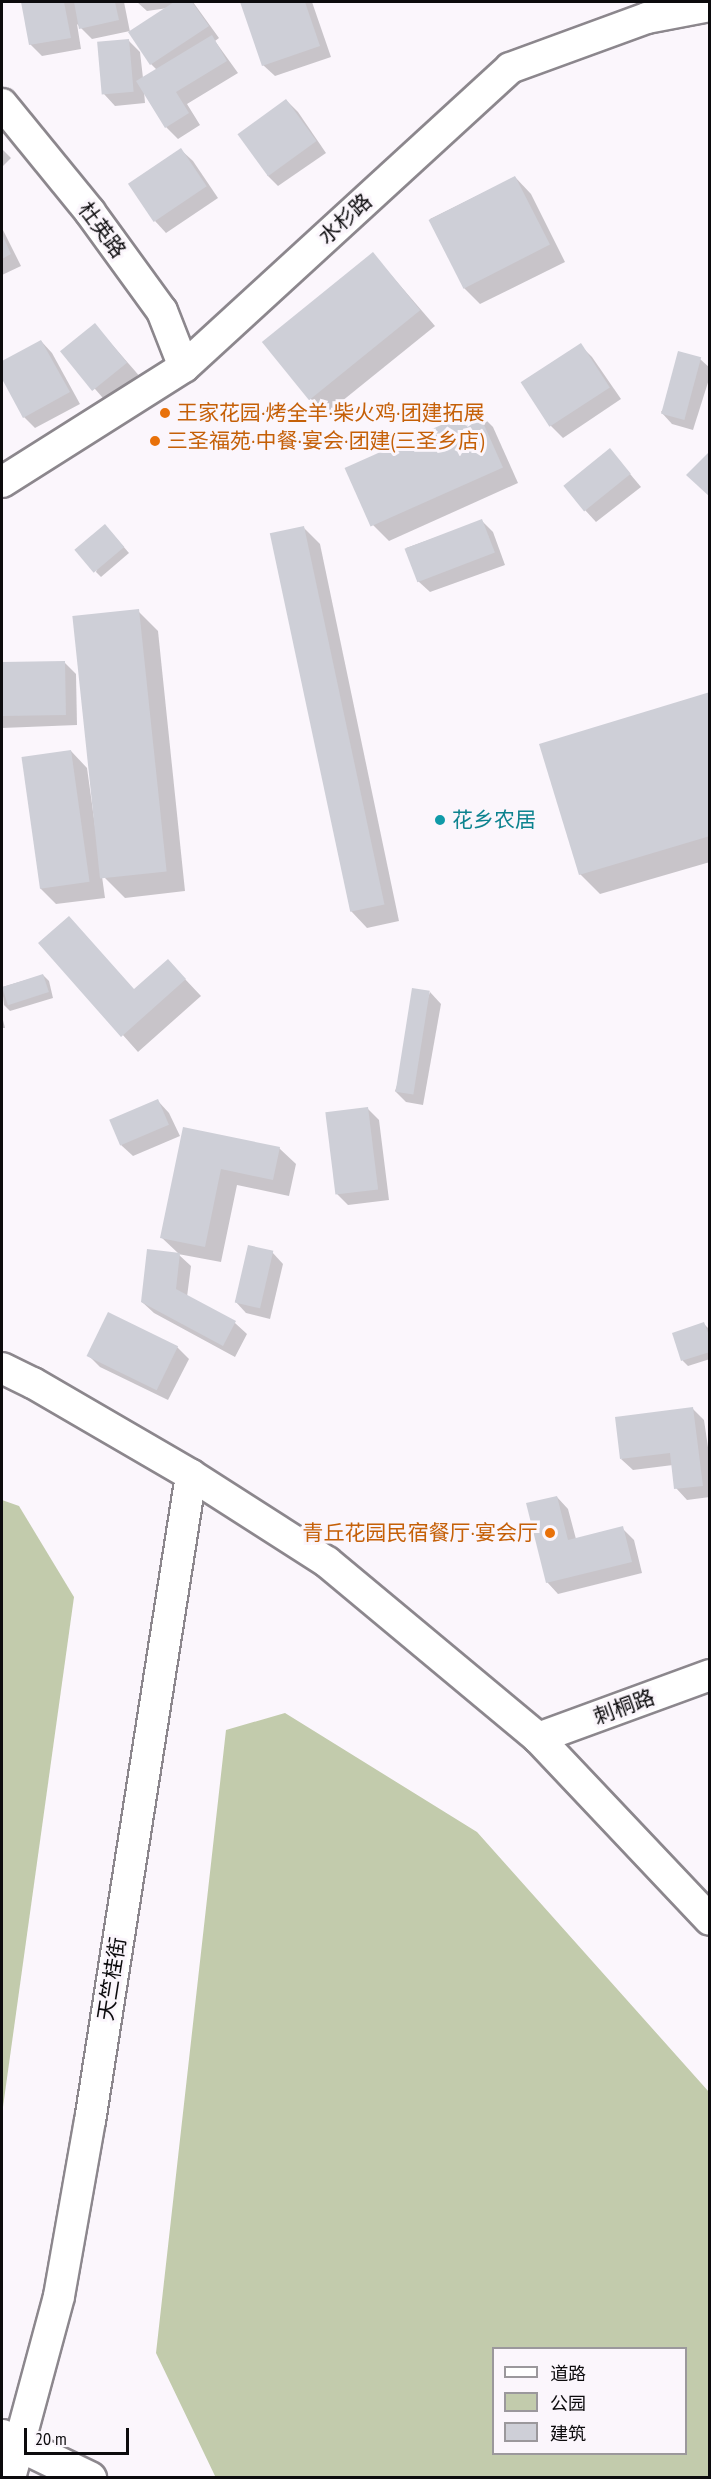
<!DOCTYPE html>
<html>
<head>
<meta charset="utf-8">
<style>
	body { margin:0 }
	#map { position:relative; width:711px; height:2479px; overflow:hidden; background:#fbf6fc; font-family:"PT Sans Narrow","Noto Sans SC",sans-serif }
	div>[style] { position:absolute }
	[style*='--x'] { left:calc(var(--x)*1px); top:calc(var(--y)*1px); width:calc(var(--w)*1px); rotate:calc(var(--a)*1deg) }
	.green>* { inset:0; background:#c2cbac }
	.shadow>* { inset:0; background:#0003; transform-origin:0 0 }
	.building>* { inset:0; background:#cecfd7; transform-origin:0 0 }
	.roads { filter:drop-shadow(2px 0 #8c878d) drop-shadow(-2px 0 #8c878d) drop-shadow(0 2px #8c878d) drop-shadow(0 -2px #8c878d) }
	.minor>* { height:30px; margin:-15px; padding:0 15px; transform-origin:15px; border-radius:15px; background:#fff }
	.tertiary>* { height:33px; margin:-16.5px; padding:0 16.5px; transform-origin:16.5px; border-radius:16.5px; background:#fff }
	.dots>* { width:16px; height:16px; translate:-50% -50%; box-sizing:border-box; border:3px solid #fbf6fc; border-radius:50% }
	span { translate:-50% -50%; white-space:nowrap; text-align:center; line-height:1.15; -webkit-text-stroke:6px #fbf6fc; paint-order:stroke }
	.street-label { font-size:21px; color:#0c0b0d }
	.food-label { font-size:21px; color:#c56008 }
	.left { translate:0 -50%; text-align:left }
	.right { translate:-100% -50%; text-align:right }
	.culture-label { font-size:21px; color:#0d838f }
	.frame { position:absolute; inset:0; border:3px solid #0c0b0d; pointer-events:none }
	.legend { position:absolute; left:492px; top:2347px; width:195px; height:108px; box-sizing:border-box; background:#fbf6fc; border:2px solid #9b989c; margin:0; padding:8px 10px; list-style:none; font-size:18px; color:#0c0b0d }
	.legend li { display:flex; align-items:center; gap:12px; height:30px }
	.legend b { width:30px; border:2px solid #9b989c }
	.scale { position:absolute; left:24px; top:2428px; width:105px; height:27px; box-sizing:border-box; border:3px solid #0c0b0d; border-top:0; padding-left:8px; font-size:18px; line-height:21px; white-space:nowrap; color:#0c0b0d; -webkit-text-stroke:4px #fbf6fc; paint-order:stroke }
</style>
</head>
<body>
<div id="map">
	<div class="green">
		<i style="clip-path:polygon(2px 1500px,19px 1506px,74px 1597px,2px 2114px)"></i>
		<i style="clip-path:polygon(evenodd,285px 1713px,477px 1832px,709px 2092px,709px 2477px,215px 2476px,156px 2353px,226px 1730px,285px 1713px,494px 2348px,686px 2348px,686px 2454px,494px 2454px,494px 2348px)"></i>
	</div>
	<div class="shadow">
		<i style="clip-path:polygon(22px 2px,124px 2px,130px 32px,168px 8px,147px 11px,137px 2px,193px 2px,219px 38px,215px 41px,238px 73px,187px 104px,200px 125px,178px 139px,166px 127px,144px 91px,145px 103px,115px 106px,104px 94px,129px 41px,140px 52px,143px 78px,157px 70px,151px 64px,130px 31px,92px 39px,77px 24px,81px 49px,42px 56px,30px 44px)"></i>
		<i style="clip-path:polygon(242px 2px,312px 2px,331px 57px,275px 76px,263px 65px)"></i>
		<i style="clip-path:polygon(286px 100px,298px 112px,326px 153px,278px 186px,267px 175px)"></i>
		<i style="clip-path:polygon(2px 149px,11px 158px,2px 167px)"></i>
		<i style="clip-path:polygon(181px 150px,193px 161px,218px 198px,166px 233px,155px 221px)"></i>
		<i style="clip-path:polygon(515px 177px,531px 194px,565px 262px,480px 304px,464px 288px,430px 219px)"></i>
		<i style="clip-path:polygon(2px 228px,21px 266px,2px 275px)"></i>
		<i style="clip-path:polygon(373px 254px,435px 326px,326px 414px,310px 398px)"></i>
		<i style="left:95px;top:325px;width:66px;height:42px;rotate:49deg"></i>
		<i style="clip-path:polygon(41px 341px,52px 353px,80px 404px,35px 428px,24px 417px,2px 376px,2px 363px)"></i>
		<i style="clip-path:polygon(580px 345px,592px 357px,621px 399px,563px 438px,551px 426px,523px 383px)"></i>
		<i style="clip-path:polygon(700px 359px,710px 368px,710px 376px,693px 430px,672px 424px,661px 412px)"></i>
		<i style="clip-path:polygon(477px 411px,493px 427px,518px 483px,389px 541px,373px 525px)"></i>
		<i style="clip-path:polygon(610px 450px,641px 487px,596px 522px,585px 510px)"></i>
		<i style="clip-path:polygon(482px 521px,493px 532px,505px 565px,430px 592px,418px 581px,406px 548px)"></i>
		<i style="clip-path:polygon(304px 528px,320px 544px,399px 921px,367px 928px,351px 911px)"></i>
		<i style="clip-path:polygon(110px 531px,129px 553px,101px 577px,96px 572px)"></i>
		<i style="clip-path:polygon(138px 611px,158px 631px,185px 891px,125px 898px,105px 878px)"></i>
		<i style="clip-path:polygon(64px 662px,76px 674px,77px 725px,2px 728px,2px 664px)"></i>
		<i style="clip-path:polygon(710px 694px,710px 862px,600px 894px,580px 874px)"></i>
		<i style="clip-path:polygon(71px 751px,87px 768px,105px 898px,56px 904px,40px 888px)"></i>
		<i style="clip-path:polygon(41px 943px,135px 990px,168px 961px,201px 996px,138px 1052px)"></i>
		<i style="clip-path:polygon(43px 975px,49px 981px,53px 998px,10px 1011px,4px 1005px,2px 987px)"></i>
		<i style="clip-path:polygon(430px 992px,441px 1004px,423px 1105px,406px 1102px,395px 1091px)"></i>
		<i style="clip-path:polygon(2px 1016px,5px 1028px,2px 1028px)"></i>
		<i style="clip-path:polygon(158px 1101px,169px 1113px,180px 1136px,133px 1156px,121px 1145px)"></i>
		<i style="clip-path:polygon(368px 1109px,379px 1120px,389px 1200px,348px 1205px,336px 1193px)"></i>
		<i style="clip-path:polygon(184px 1129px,279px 1148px,296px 1164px,289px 1196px,237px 1185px,221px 1262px,178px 1254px,191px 1266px,187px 1297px,235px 1323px,247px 1334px,235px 1357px,154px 1313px,142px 1302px,179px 1254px,161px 1237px)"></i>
		<i style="clip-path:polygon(272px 1252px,283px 1264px,270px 1319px,246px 1313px,235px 1301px)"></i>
		<i style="clip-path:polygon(704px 1324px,710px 1330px,710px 1359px,688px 1366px,683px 1361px,674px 1334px)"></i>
		<i style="clip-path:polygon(177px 1347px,189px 1359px,168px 1400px,100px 1367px,89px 1356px)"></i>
		<i style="clip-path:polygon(693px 1409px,704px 1420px,710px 1461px,710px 1497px,687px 1500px,676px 1488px,673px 1465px,633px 1470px,621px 1459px)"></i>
		<i style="clip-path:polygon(557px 1497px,568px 1509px,576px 1539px,622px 1528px,634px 1540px,642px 1573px,558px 1594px,547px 1582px)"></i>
	</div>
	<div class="building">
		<i style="clip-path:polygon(21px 2px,64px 2px,71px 38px,29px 45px)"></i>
		<i style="clip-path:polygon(74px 2px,115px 2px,119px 20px,79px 29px)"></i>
		<i style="clip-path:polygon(174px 2px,192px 2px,209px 26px,150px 65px,128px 32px)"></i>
		<i style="clip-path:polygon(240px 2px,305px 2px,320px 46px,262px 66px)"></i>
		<i style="clip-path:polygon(212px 35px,227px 61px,176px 92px,189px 113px,165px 128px,136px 81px)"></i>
		<i style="left:129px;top:39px;width:53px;height:32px;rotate:85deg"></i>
		<i style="left:286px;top:99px;width:52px;height:60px;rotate:54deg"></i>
		<i style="left:181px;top:148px;width:46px;height:64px;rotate:56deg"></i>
		<i style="left:515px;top:176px;width:77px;height:97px;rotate:63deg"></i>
		<i style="clip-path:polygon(2px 234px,11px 254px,2px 259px)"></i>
		<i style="left:373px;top:252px;width:75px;height:143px;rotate:51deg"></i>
		<i style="left:95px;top:323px;width:51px;height:45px;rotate:51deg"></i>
		<i style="clip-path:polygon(41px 340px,70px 392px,23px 418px,2px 379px,2px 361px)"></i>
		<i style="left:581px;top:343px;width:53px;height:72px;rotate:57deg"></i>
		<i style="left:678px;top:351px;width:24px;height:65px;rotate:15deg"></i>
		<i style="left:477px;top:409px;width:64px;height:145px;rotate:66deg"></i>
		<i style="left:610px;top:448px;width:33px;height:60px;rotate:51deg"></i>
		<i style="clip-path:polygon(710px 451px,710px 497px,686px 475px)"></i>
		<i style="left:482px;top:519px;width:36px;height:83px;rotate:69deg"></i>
		<i style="left:105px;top:524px;width:30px;height:40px;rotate:50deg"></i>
		<i style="left:304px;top:526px;width:387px;height:35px;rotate:78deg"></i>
		<i style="left:139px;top:609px;width:264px;height:67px;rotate:84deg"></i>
		<i style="left:65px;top:661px;width:54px;height:63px;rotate:89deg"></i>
		<i style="clip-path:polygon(710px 692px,710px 836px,579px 875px,539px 744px)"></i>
		<i style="left:71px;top:750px;width:133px;height:50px;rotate:82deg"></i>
		<i style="clip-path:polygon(69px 916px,134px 989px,168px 959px,186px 979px,121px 1037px,38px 943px)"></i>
		<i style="left:43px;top:974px;width:19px;height:43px;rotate:72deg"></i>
		<i style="left:412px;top:988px;width:18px;height:105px;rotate:9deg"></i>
		<i style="left:158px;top:1099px;width:28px;height:53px;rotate:67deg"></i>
		<i style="left:368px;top:1107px;width:83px;height:43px;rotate:83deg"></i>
		<i style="clip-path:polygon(183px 1127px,280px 1147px,273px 1180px,221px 1169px,205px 1247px,160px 1238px)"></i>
		<i style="left:248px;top:1245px;width:26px;height:59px;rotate:13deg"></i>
		<i style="clip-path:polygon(147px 1249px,180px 1253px,176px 1289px,236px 1321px,223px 1346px,141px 1302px)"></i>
		<i style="left:108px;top:1312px;width:78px;height:49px;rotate:26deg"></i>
		<i style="clip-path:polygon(704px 1322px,710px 1338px,710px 1352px,681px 1361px,672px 1333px)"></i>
		<i style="clip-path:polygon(693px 1407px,703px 1486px,674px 1489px,670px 1453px,620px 1459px,615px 1417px)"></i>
		<i style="clip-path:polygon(557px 1496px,568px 1540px,623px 1526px,632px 1562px,546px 1583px,526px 1503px)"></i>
	</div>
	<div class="roads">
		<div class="minor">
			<i style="--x:2;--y:104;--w:139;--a:50.8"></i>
			<i style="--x:90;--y:212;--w:122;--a:54"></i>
			<i style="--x:162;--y:311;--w:60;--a:68.6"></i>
			<i style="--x:2;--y:482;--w:215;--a:-32.3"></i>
			<i style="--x:184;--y:367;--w:442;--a:-42.5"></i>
			<i style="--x:510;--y:68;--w:146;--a:-20.1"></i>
			<i style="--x:647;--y:18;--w:64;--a:-10.8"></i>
			<i style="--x:2;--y:1368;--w:34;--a:26"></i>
			<i style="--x:33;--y:1383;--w:183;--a:30.2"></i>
			<i style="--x:191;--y:1475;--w:161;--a:32.6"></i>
			<i style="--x:327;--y:1562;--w:275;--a:39.8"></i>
			<i style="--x:538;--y:1738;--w:250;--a:46.6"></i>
			<i style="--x:538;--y:1738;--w:183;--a:-20.1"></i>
			<i style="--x:10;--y:2478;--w:188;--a:-74.9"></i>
			<i style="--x:59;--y:2296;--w:178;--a:-80"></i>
			<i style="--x:90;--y:2121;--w:654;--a:-81.11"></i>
		</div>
		<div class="tertiary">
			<i style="--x:2;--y:2436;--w:97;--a:25.8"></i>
		</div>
	</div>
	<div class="dots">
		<i style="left:165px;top:413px;background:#e8710a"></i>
		<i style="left:155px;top:441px;background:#e8710a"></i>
		<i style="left:440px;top:820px;background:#0f9aa8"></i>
		<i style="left:550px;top:1533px;background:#e8710a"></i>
	</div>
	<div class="street-label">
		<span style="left:345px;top:219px;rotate:-42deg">水杉路</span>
		<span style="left:102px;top:230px;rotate:53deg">杜英路</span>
		<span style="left:624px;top:1707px;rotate:-20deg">刺桐路</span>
		<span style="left:112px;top:1979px;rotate:-81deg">天竺桂街</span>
	</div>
	<div class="food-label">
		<span class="left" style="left:177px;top:413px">王家花园·烤全羊·柴火鸡·团建拓展</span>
		<span class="left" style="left:167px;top:441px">三圣福苑·中餐·宴会·团建(三圣乡店)</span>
		<span class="right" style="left:538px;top:1533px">青丘花园民宿餐厅·宴会厅</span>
	</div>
	<div class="culture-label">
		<span class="left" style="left:452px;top:820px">花乡农居</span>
	</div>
	<div class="frame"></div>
	<ul class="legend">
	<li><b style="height:8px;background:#fff"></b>道路</li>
	<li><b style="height:16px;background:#c2cbac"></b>公园</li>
	<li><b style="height:16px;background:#cecfd7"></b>建筑</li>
	</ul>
	<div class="scale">20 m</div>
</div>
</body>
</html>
